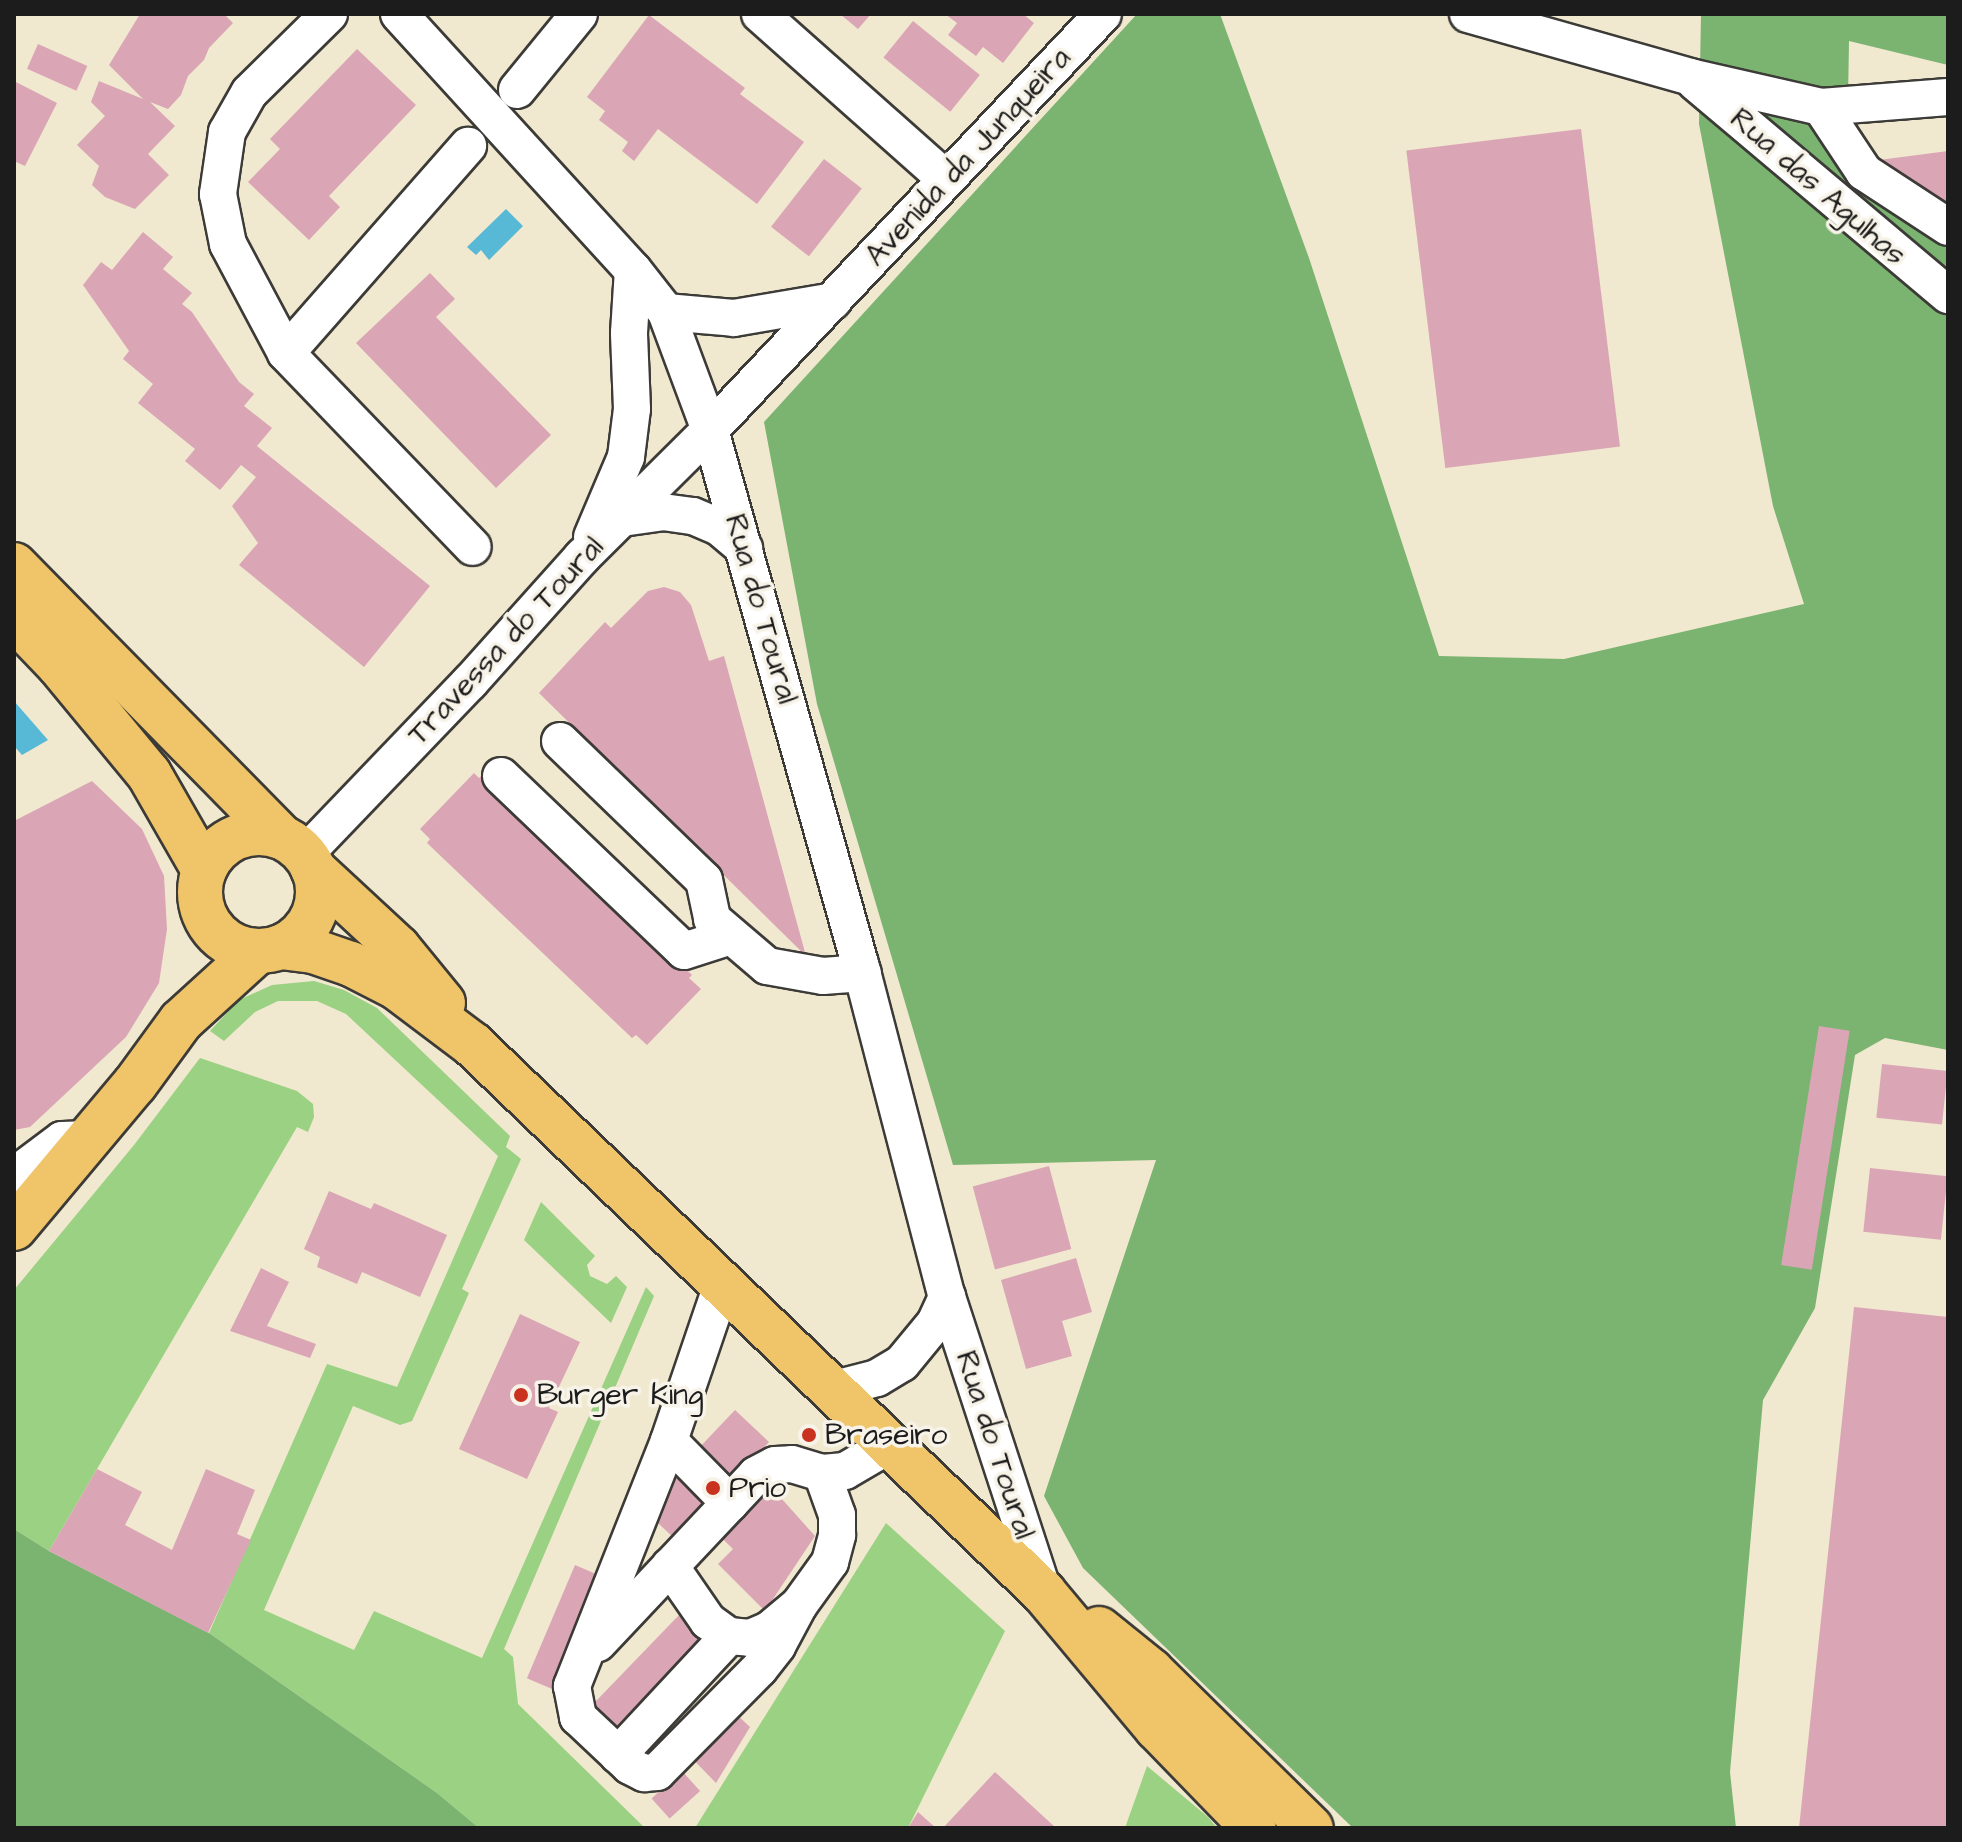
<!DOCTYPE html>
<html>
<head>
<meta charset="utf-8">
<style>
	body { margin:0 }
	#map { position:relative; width:1962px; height:1842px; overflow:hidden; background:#f0e8cf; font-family:"Architects Daughter",sans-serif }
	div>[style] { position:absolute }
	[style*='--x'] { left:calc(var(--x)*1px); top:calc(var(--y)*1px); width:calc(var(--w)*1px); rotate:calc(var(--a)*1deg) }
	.green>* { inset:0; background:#9ad183 }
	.forest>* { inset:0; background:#7bb371 }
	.water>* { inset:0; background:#57b9d6 }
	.building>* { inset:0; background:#daa6b5; transform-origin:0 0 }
	.roads { filter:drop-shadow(2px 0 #3c3b37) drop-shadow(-2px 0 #3c3b37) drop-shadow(0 2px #3c3b37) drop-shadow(0 -2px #3c3b37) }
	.minor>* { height:36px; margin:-18px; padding:0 18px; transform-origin:18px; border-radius:18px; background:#fff }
	.major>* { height:44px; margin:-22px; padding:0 22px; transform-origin:22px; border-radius:22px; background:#f0c469 }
	.major>.ring { margin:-22px; padding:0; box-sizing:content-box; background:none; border:44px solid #f0c469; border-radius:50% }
	.dots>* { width:22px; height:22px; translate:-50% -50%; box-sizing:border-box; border:4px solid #f7f3e8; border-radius:50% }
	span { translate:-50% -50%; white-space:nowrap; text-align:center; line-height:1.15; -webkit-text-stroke:7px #f7f3e8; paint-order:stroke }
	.street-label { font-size:30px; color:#1c1c1c }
	.poi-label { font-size:30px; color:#1c1c1c }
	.left { translate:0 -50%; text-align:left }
	.frame { position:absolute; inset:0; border:16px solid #1c1c1c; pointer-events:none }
</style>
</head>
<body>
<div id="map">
	<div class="green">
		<i style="clip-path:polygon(314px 981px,344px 990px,377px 1008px,510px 1136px,506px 1147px,521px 1159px,462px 1289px,469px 1293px,412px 1421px,400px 1425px,353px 1406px,264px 1610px,354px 1650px,374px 1611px,482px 1658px,646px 1287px,654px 1296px,504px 1649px,513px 1657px,518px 1704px,645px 1828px,479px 1828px,437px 1793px,209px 1633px,327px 1364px,397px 1387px,498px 1156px,346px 1014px,317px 1001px,278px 1001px,255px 1012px,224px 1041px,210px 1031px,239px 1000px,272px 985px)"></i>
		<i style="clip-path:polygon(200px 1058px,297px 1091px,313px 1104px,314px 1117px,308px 1132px,297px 1127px,49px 1551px,14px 1529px,14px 1290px,134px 1145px)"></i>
		<i style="clip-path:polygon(541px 1202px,595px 1256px,587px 1265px,590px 1276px,607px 1284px,616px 1276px,627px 1287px,611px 1323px,524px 1240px)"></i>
		<i style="clip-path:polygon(886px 1523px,1005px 1631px,908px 1828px,695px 1828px)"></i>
		<i style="clip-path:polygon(1147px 1766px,1208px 1817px,1217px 1828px,1125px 1828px)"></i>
	</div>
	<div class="forest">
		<i style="clip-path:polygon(1137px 14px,1220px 14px,1309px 258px,1439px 656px,1564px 659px,1804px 604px,1773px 506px,1699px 124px,1701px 14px,1948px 14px,1948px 65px,1849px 41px,1847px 159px,1948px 236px,1948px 1050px,1885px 1038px,1855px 1055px,1815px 1308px,1763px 1400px,1730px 1772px,1736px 1828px,1353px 1828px,1083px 1568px,1044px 1496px,1156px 1160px,953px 1165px,817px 704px,764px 422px)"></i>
		<i style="clip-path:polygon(14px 1529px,49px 1551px,209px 1633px,437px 1793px,479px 1828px,14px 1828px)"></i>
	</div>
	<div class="water">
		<i style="clip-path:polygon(506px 209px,523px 226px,489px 260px,481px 250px,476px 255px,467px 247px)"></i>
		<i style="clip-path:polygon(14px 701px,48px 740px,22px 755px,14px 746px)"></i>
	</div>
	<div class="building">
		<i style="clip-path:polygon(140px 14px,224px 14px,233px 23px,209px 48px,204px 60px,188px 76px,181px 95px,168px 109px,150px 102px,175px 126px,148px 154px,169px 175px,135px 209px,105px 197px,92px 185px,99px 166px,77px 145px,105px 116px,91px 102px,99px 81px,143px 99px,109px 65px)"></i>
		<i style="clip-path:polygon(840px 14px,871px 14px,858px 29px)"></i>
		<i style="clip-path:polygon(945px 14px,1023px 14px,1034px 23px,1003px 63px,983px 47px,976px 56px,948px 35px,957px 23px)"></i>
		<i style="clip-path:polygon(649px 15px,745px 88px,740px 94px,804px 142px,757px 204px,658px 129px,634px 161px,622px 151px,628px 142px,599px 120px,605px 111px,587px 97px)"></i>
		<i style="left:913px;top:21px;width:86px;height:47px;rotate:39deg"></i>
		<i style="left:38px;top:44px;width:54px;height:27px;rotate:24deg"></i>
		<i style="clip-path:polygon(357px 49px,416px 105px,329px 196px,340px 207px,309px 240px,248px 182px,280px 149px,270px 139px)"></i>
		<i style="clip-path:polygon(14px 81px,57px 103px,25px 166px,14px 161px)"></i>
		<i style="left:1581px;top:129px;width:320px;height:176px;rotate:83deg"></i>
		<i style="clip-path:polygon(1948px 151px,1948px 204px,1879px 160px)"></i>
		<i style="left:824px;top:159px;width:48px;height:86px;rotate:38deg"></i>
		<i style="clip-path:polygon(143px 232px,173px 257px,163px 269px,192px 293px,182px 304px,192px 312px,239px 382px,254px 394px,244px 406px,272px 428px,257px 446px,430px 586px,364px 667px,239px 565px,258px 543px,232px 506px,256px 477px,241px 465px,220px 490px,185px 461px,195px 449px,138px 403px,153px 384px,123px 359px,129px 351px,83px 285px,101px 262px,112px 270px)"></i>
		<i style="clip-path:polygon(430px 273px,455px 299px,436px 317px,551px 435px,496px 488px,356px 343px)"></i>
		<i style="clip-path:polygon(664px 587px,680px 592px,691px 605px,709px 661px,724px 656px,806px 956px,539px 693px,605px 622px,611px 628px,648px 591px)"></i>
		<i style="clip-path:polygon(474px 773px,479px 778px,482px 775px,692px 975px,689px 978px,701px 989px,647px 1045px,636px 1035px,632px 1038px,427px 843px,430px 839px,420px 829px)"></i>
		<i style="clip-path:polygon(92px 781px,142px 829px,164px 876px,167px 929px,159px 983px,126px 1037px,30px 1127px,14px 1130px,14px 821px)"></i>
		<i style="left:1819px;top:1026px;width:31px;height:242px;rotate:9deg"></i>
		<i style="left:1882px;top:1064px;width:66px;height:54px;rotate:6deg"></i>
		<i style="left:1049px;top:1166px;width:86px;height:79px;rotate:75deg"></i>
		<i style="left:1870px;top:1168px;width:78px;height:64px;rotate:6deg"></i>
		<i style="clip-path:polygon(329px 1191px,371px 1209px,374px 1203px,447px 1235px,420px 1297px,362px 1272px,357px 1284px,317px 1267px,320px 1257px,304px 1249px)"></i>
		<i style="clip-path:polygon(1076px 1258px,1092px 1312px,1062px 1321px,1072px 1356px,1026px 1369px,1001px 1280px)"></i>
		<i style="clip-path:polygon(261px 1268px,289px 1282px,267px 1326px,316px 1344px,310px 1358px,230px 1331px)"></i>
		<i style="clip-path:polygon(1854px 1307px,1948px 1317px,1948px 1828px,1799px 1828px)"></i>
		<i style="clip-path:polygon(520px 1314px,580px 1342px,549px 1408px,558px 1412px,527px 1479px,459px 1449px)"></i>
		<i style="clip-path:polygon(735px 1410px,769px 1442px,744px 1469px,778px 1501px,781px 1498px,815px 1536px,765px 1611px,718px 1564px,733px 1549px,698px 1515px,675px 1539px,642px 1508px)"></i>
		<i style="clip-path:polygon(97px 1469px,142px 1492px,125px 1525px,172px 1550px,206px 1469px,255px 1490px,237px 1534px,251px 1540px,208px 1633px,49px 1551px)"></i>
		<i style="left:575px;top:1565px;width:28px;height:123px;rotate:23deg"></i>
		<i style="left:681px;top:1613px;width:32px;height:141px;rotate:44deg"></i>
		<i style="clip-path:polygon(735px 1713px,750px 1727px,716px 1783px,675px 1741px)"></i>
		<i style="left:682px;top:1771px;width:27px;height:41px;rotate:48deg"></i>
		<i style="clip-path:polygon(995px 1772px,1056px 1828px,943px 1828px)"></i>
		<i style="clip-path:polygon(918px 1812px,936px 1828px,908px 1828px)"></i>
	</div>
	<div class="roads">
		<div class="minor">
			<i style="--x:329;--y:14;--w:112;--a:135.4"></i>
			<i style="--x:249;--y:93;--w:45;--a:119.4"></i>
			<i style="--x:227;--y:132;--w:63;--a:98.3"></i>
			<i style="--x:218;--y:194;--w:51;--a:78.7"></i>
			<i style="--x:228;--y:244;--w:123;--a:62"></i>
			<i style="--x:286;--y:353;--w:269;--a:46.1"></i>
			<i style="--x:399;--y:14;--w:347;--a:47.6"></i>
			<i style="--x:633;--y:270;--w:53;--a:51.8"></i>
			<i style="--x:666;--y:312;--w:126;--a:69.6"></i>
			<i style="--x:710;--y:430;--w:555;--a:74.31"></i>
			<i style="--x:860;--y:964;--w:344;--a:75.4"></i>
			<i style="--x:947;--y:1297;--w:311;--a:71.9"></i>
			<i style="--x:760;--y:14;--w:247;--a:41.6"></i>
			<i style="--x:1468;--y:14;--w:231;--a:15.8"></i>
			<i style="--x:1690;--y:77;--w:134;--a:12.9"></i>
			<i style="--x:1821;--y:107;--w:127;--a:-4.5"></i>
			<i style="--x:1695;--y:82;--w:331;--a:40.1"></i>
			<i style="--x:517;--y:90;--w:98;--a:-50.8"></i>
			<i style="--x:1821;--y:107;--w:78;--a:56.5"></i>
			<i style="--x:1864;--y:172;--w:100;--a:33.2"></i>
			<i style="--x:666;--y:312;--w:68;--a:5"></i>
			<i style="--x:734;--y:318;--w:100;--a:-9.7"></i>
			<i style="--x:286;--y:353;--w:276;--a:-48.7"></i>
			<i style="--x:622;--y:518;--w:41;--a:-8.3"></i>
			<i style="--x:663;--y:512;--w:30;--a:8"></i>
			<i style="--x:693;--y:516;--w:28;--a:23"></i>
			<i style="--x:719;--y:527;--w:33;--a:40"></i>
			<i style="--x:592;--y:537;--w:87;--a:-67"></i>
			<i style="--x:626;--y:457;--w:48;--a:-82.9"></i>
			<i style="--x:632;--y:409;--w:76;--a:-92.3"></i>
			<i style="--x:629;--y:333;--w:63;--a:-86.4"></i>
			<i style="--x:560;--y:741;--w:200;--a:44"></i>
			<i style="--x:704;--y:880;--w:40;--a:78"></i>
			<i style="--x:712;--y:919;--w:72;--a:40.5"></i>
			<i style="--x:767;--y:966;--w:57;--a:10.1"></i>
			<i style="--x:823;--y:976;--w:40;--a:-4.3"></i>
			<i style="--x:501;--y:776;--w:253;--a:43.7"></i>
			<i style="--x:684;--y:951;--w:49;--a:-17.7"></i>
			<i style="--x:304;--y:855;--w:240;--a:-46.2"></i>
			<i style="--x:470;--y:682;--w:168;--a:-48.1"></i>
			<i style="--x:582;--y:557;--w:180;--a:-44.8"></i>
			<i style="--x:710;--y:430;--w:572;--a:-46.63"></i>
			<i style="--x:14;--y:1176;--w:60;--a:-36.9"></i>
			<i style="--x:62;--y:1140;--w:28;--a:-2"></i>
			<i style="--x:723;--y:1282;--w:168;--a:108.8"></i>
			<i style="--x:669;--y:1441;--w:87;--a:45.5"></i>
			<i style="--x:730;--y:1503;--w:38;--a:-47"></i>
			<i style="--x:756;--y:1475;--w:21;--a:-28"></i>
			<i style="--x:775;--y:1465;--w:17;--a:-3"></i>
			<i style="--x:792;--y:1464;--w:31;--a:17"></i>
			<i style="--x:822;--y:1473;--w:23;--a:-5"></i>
			<i style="--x:845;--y:1471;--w:53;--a:-30.4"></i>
			<i style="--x:835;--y:1389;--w:43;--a:-14.7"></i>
			<i style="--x:877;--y:1378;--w:29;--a:-31"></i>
			<i style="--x:902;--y:1363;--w:52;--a:-50.5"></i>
			<i style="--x:935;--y:1323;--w:29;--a:-65"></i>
			<i style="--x:669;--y:1441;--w:264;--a:111.6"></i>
			<i style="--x:572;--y:1686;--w:32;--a:79"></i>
			<i style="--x:578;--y:1717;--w:71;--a:43.3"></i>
			<i style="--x:630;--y:1766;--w:16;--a:27"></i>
			<i style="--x:644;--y:1773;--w:13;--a:-4"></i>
			<i style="--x:657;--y:1772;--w:146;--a:-45.3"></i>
			<i style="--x:760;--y:1668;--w:28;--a:-52"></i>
			<i style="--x:777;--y:1646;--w:47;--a:-61.8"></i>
			<i style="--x:670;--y:1566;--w:67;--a:55.4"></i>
			<i style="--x:708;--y:1621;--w:26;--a:36"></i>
			<i style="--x:729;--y:1636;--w:21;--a:5"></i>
			<i style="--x:750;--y:1638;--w:21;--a:-23"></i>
			<i style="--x:769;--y:1630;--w:39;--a:-40"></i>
			<i style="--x:799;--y:1605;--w:53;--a:-54.2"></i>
			<i style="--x:830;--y:1562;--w:28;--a:-75"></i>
			<i style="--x:837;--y:1535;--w:20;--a:-90"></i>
			<i style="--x:837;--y:1515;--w:45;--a:-109.7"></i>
			<i style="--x:598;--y:1643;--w:192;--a:-46.7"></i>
			<i style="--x:618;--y:1755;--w:163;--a:-47"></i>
		</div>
		<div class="major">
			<i style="--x:14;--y:565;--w:381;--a:45.5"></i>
			<i style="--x:14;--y:618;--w:65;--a:46.2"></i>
			<i style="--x:59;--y:665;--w:141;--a:50.5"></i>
			<i style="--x:149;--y:774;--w:111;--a:60.2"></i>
			<i class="ring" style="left:200px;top:833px;width:74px;height:74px"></i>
			<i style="--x:313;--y:869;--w:116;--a:42.9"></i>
			<i style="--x:398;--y:948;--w:71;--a:50.7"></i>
			<i style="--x:281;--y:947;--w:32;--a:7"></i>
			<i style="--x:313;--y:951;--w:40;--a:18.9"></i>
			<i style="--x:351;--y:964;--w:51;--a:27.1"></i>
			<i style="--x:396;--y:987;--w:95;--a:36.9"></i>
			<i style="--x:472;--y:1044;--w:793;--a:43.82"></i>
			<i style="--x:1044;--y:1593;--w:176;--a:50.1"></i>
			<i style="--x:1157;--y:1728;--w:139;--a:45.9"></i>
			<i style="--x:14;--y:1228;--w:188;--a:-50"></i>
			<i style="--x:135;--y:1084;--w:78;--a:-53.9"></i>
			<i style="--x:181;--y:1021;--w:104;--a:-42.3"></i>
			<i style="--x:1099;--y:1629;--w:67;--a:38.9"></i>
			<i style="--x:1151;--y:1671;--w:224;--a:44.5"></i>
		</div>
	</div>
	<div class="dots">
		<i style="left:521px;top:1395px;background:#c8321e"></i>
		<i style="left:809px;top:1435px;background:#c8321e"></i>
		<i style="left:713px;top:1488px;background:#c8321e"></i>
	</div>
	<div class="street-label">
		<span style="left:968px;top:157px;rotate:-47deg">Avenida da Junqueira</span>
		<span style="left:1818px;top:187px;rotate:41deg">Rua das Agulhas</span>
		<span style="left:761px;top:609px;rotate:74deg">Rua do Toural</span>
		<span style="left:506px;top:641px;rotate:-47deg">Travessa do Toural</span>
		<span style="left:995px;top:1445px;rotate:72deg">Rua do Toural</span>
	</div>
	<div class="poi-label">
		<span class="left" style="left:537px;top:1395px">Burger King</span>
		<span class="left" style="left:825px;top:1435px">Braseiro</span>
		<span class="left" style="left:729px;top:1488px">Prio</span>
	</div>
	<div class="frame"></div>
</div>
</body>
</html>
